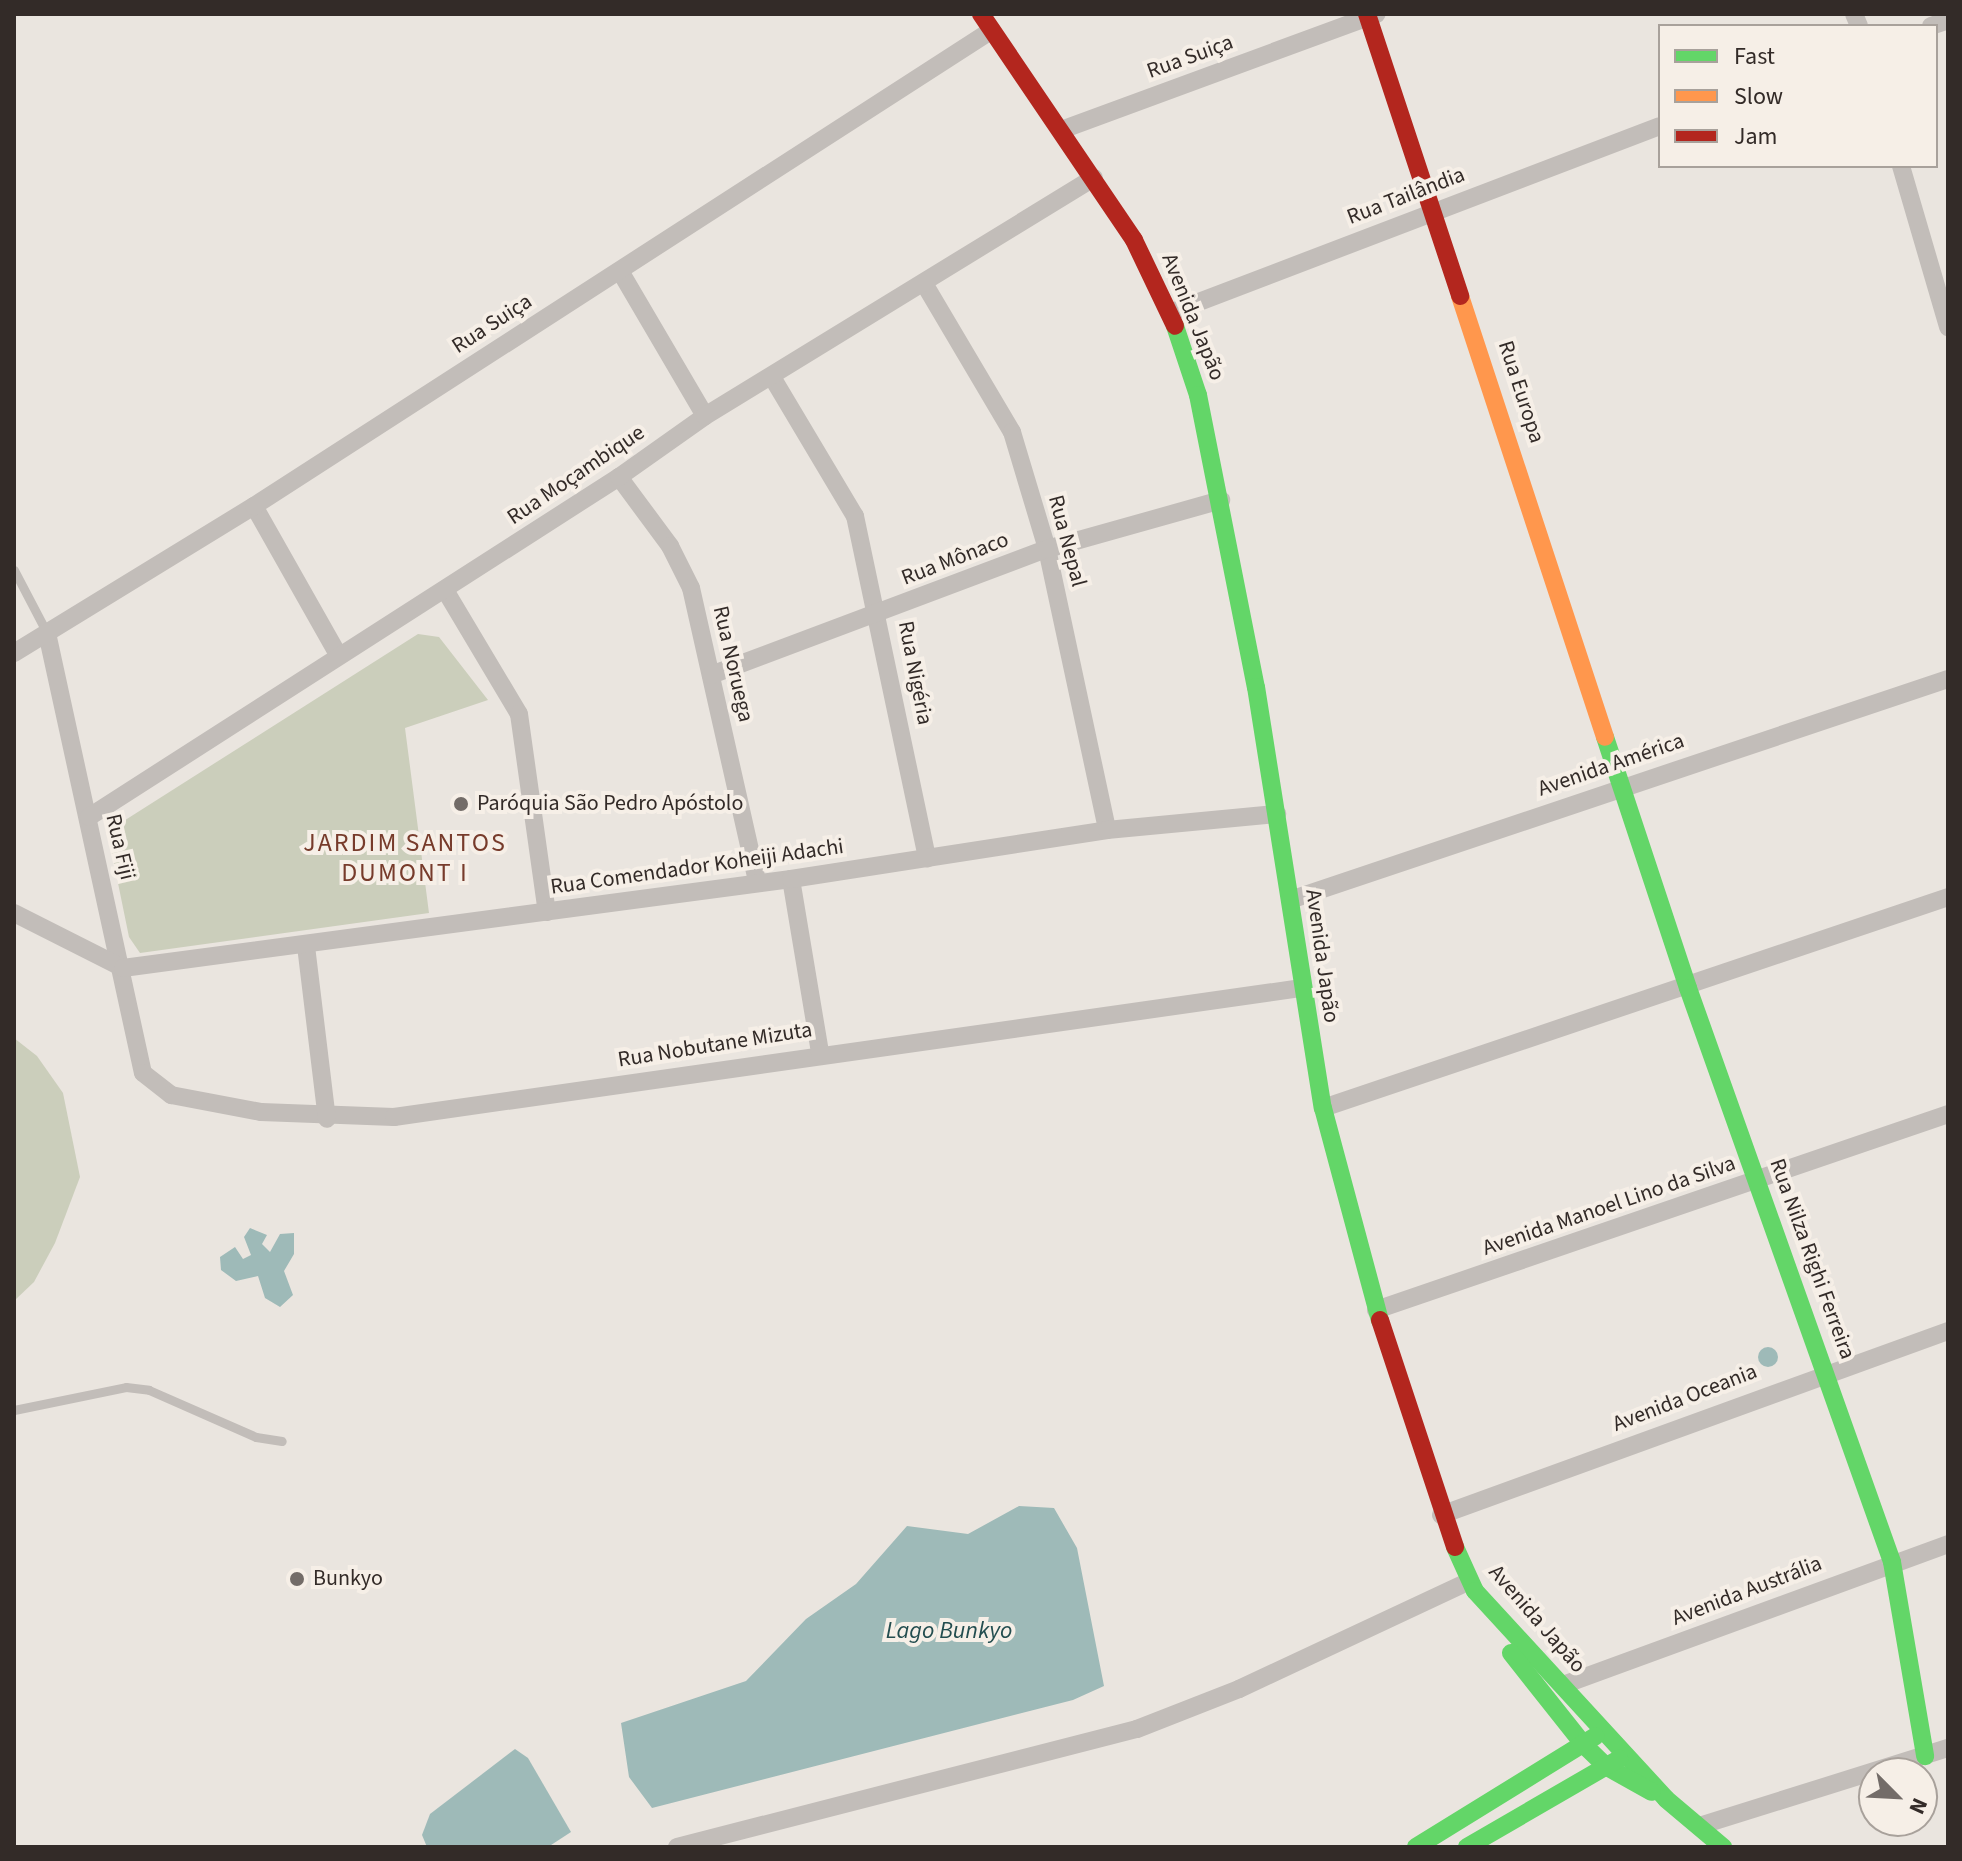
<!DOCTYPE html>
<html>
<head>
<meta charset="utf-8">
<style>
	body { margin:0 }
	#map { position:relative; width:1962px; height:1861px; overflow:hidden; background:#eae5df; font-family:"Source Sans 3",sans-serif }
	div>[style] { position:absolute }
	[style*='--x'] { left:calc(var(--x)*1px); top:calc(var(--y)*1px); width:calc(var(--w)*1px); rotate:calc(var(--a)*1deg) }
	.green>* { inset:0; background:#cbcebb }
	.water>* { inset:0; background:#9ebab8 }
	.round { border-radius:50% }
	.lane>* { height:9px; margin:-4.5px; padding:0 4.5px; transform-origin:4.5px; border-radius:4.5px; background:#c2bdb9 }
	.street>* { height:18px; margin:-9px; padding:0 9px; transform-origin:9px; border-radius:9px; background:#c2bdb9 }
	.fast>* { height:18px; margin:-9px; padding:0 9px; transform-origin:9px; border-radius:9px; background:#63d668 }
	.slow>* { height:18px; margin:-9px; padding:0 9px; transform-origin:9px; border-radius:9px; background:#ff974d }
	.jam>* { height:18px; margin:-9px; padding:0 9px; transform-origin:9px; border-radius:9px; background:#b3261e }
	.dots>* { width:22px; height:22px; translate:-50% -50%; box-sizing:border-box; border:4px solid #f6efe7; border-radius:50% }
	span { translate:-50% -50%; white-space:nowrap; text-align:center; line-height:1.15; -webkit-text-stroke:8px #f6efe7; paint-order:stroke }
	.street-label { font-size:22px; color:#332b28 }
	.poi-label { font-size:22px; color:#332b28 }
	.left { translate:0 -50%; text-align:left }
	.water-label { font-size:24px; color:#234d4f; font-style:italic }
	.quarter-label { font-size:26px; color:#773b2b; letter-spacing:2px }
	.frame { position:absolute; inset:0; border:16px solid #332b28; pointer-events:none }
	.legend { position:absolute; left:1658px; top:24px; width:280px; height:144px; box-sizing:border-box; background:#f6efe7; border:2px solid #a8a19b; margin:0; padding:10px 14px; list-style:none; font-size:24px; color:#332b28 }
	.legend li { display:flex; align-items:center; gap:16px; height:40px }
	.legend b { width:40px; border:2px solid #a8a19b }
	.north { position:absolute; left:1858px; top:1757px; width:80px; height:80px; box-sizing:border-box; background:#f6efe7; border:2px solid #a8a19b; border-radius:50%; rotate:114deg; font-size:22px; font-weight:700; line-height:32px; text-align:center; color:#332b28 }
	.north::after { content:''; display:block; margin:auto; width:28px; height:36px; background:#736c68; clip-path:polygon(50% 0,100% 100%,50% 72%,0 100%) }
</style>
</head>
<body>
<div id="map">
	<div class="green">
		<i style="clip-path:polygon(418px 634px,439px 637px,488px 700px,405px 728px,429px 913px,140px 953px,129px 937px,110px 844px,119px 824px)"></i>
		<i style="clip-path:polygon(14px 1038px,37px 1056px,63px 1093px,80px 1177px,55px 1243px,34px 1282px,14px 1301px)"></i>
	</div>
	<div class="water">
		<i style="clip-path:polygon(250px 1228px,267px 1235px,262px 1244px,270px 1252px,280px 1234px,294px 1233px,294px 1254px,284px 1271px,293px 1295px,280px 1307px,265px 1298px,258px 1276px,236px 1281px,221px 1270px,220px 1257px,235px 1247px,243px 1259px,251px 1255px,244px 1237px)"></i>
		<i class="round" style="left:1758px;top:1347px;width:20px;height:20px"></i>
		<i style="clip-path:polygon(1019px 1506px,1054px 1508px,1077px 1548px,1104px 1686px,1073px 1700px,652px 1808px,629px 1777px,621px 1723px,746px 1681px,806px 1619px,856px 1584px,907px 1526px,968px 1534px)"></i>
		<i style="clip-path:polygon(515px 1749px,528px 1758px,571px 1832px,548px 1847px,427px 1847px,422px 1835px,430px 1814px)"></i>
	</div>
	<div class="lane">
		<i style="--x:14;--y:570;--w:71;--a:62.4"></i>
		<i style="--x:14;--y:1410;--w:114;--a:-11.6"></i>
		<i style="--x:126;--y:1387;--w:23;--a:7"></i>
		<i style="--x:149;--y:1390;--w:117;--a:23.7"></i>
		<i style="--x:256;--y:1437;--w:26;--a:9"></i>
	</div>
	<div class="street">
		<i style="--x:1854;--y:14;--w:13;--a:67"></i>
		<i style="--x:1931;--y:26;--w:18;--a:-19"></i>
		<i style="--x:1064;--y:129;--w:333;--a:-20.2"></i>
		<i style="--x:1901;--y:166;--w:168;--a:73.7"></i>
		<i style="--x:620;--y:271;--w:168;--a:59.6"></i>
		<i style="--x:925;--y:285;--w:171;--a:59.4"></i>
		<i style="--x:1012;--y:432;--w:122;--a:73.3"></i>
		<i style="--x:1047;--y:549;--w:287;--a:77.9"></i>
		<i style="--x:1170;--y:313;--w:524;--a:-20.89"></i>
		<i style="--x:772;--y:377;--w:162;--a:59.2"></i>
		<i style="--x:855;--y:516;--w:350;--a:78.1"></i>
		<i style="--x:619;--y:477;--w:86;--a:53.5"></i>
		<i style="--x:670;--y:546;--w:47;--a:63.4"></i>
		<i style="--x:691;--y:588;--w:300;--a:77.3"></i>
		<i style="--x:254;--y:506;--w:172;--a:60.5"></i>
		<i style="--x:445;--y:590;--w:144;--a:59.2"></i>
		<i style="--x:519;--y:714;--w:200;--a:82"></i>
		<i style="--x:47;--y:633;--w:450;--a:77.7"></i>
		<i style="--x:143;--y:1073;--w:36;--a:38"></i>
		<i style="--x:171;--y:1095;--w:92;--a:10.7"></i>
		<i style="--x:261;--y:1112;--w:133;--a:2.2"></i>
		<i style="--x:394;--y:1117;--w:917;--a:-8.09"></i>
		<i style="--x:14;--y:653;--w:281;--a:-31.5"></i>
		<i style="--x:254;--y:506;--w:878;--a:-32.82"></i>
		<i style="--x:711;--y:675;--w:359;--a:-20.6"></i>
		<i style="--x:1047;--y:549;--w:181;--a:-15.7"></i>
		<i style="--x:89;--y:817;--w:630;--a:-32.68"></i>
		<i style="--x:619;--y:477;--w:105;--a:-35.3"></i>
		<i style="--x:705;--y:416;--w:456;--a:-31.5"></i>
		<i style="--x:791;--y:879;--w:176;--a:80.5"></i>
		<i style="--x:1290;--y:900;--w:694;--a:-18.57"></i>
		<i style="--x:14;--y:913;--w:122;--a:26.8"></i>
		<i style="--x:306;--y:946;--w:174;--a:83.1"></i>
		<i style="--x:123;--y:968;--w:674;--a:-7.59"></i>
		<i style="--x:791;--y:879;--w:320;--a:-8.8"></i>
		<i style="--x:1107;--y:830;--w:171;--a:-5.4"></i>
		<i style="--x:1323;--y:1108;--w:660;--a:-18.65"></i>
		<i style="--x:1376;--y:1310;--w:605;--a:-18.91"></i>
		<i style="--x:1441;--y:1515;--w:539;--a:-19.95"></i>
		<i style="--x:1563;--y:1685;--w:410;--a:-20.1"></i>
		<i style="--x:1699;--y:1826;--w:261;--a:-17.4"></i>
		<i style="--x:677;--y:1847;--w:475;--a:-14.4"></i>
		<i style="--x:1137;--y:1729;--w:110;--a:-21.4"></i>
		<i style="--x:1239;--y:1689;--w:255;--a:-25.1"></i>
	</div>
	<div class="fast">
		<i style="--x:1175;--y:326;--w:73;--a:71.6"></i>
		<i style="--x:1198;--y:395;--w:298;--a:78.8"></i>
		<i style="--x:1256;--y:687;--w:426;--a:81"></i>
		<i style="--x:1323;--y:1108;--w:220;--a:75"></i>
		<i style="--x:1605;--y:737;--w:264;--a:71.7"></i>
		<i style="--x:1688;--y:988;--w:609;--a:70.43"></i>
		<i style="--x:1892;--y:1562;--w:197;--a:80.3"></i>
		<i style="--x:1455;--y:1547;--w:48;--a:65.6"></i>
		<i style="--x:1475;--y:1591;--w:282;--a:47.4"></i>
		<i style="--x:1666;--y:1799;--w:75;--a:40.1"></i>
		<i style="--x:1511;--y:1653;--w:117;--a:51.6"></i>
		<i style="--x:1584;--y:1745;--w:32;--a:44"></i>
		<i style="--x:1607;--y:1767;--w:51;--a:29.1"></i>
		<i style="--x:1416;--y:1847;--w:211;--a:-31.7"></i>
		<i style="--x:1467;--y:1847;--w:176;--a:-30.1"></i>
	</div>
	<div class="slow">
		<i style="--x:1460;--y:296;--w:464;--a:71.8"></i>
	</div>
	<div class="jam">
		<i style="--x:981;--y:14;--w:273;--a:55.9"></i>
		<i style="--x:1134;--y:240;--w:95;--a:64.5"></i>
		<i style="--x:1367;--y:14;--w:297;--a:71.7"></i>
		<i style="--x:1380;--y:1320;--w:239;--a:71.7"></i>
	</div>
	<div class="dots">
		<i style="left:461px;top:804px;background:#736c68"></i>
		<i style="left:297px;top:1579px;background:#736c68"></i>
	</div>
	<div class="street-label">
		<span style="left:1190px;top:57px;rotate:-20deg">Rua Suiça</span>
		<span style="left:1406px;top:196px;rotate:-21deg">Rua Tailândia</span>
		<span style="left:1193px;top:317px;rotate:68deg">Avenida Japão</span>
		<span style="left:492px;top:324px;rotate:-33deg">Rua Suiça</span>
		<span style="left:1521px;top:392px;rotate:72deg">Rua Europa</span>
		<span style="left:576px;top:475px;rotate:-34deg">Rua Moçambique</span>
		<span style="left:1067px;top:541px;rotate:75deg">Rua Nepal</span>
		<span style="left:955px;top:559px;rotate:-21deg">Rua Mônaco</span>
		<span style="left:733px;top:664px;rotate:77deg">Rua Noruega</span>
		<span style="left:915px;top:673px;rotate:79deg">Rua Nigéria</span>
		<span style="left:1611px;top:765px;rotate:-19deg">Avenida América</span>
		<span style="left:120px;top:847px;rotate:77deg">Rua Fiji</span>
		<span style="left:697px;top:867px;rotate:-8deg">Rua Comendador Koheiji Adachi</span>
		<span style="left:1322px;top:956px;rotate:82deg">Avenida Japão</span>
		<span style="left:715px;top:1045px;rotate:-9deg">Rua Nobutane Mizuta</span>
		<span style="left:1609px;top:1206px;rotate:-19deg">Avenida Manoel Lino da Silva</span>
		<span style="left:1812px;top:1259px;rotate:70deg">Rua Nilza Righi Ferreira</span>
		<span style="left:1685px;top:1398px;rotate:-21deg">Avenida Oceania</span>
		<span style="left:1747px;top:1591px;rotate:-21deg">Avenida Austrália</span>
		<span style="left:1537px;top:1619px;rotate:49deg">Avenida Japão</span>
	</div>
	<div class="poi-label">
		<span class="left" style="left:477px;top:804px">Paróquia São Pedro Apóstolo</span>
		<span class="left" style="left:313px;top:1579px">Bunkyo</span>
	</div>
	<div class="water-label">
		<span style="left:949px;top:1631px">Lago Bunkyo</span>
	</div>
	<div class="quarter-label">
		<span style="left:405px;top:858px">JARDIM SANTOS<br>DUMONT I</span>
	</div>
	<div class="frame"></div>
	<ul class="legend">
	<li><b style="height:10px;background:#63d668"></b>Fast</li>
	<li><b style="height:10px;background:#ff974d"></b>Slow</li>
	<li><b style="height:10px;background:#b3261e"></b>Jam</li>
	</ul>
	<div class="north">N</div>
</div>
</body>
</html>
